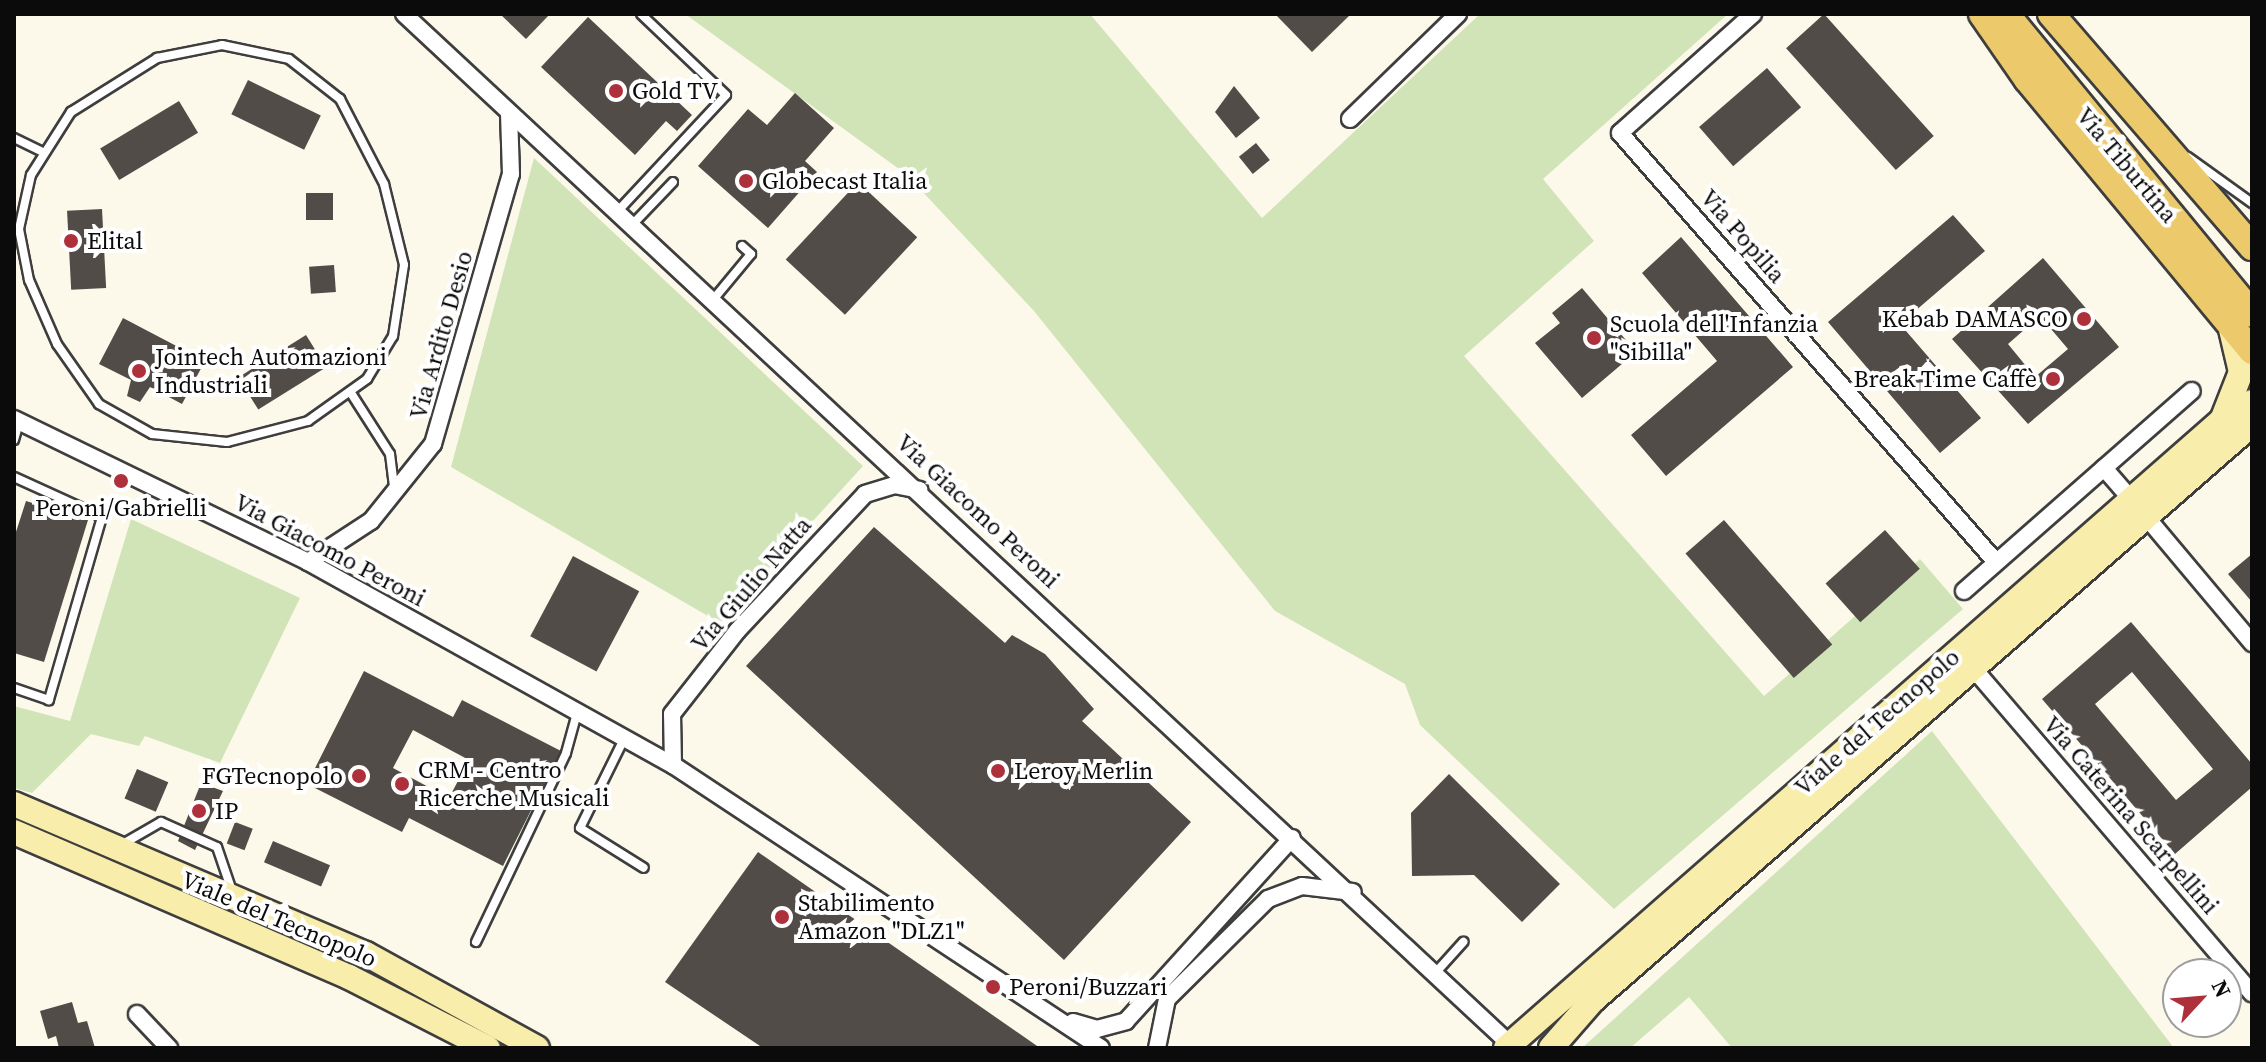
<!DOCTYPE html>
<html>
<head>
<meta charset="utf-8">
<style>
	body { margin:0 }
	#map { position:relative; width:2266px; height:1062px; overflow:hidden; background:#fdf9ea; font-family:"Source Serif 4",serif }
	div>[style] { position:absolute }
	[style*='--x'] { left:calc(var(--x)*1px); top:calc(var(--y)*1px); width:calc(var(--w)*1px); rotate:calc(var(--a)*1deg) }
	.green>* { inset:0; background:#d0e4b8 }
	.building>* { inset:0; background:#524c48; transform-origin:0 0 }
	.roads { filter:drop-shadow(2px 0 #3e3e3e) drop-shadow(-2px 0 #3e3e3e) drop-shadow(0 2px #3e3e3e) drop-shadow(0 -2px #3e3e3e) }
	.lane>* { height:8px; margin:-4px; padding:0 4px; transform-origin:4px; border-radius:4px; background:#fff }
	.street>* { height:16px; margin:-8px; padding:0 8px; transform-origin:8px; border-radius:8px; background:#fff }
	.secondary>* { height:24px; margin:-12px; padding:0 12px; transform-origin:12px; border-radius:12px; background:#f8edab }
	.primary>* { height:26px; margin:-13px; padding:0 13px; transform-origin:13px; border-radius:13px; background:#ecc96b }
	.dots>* { width:22px; height:22px; translate:-50% -50%; box-sizing:border-box; border:4px solid #fff; border-radius:50% }
	span { translate:-50% -50%; white-space:nowrap; text-align:center; line-height:1.15; -webkit-text-stroke:8px #fff; paint-order:stroke }
	.poi-label { font-size:24px; color:#0b0b0b }
	.left { translate:0 -50%; text-align:left }
	.right { translate:-100% -50%; text-align:right }
	.street-label { font-size:24px; color:#0b0b0b }
	.frame { position:absolute; inset:0; border:16px solid #0b0b0b; pointer-events:none }
	.north { position:absolute; left:2162px; top:958px; width:80px; height:80px; box-sizing:border-box; background:#fff; border:2px solid #9d9d9d; border-radius:50%; rotate:64deg; font-size:22px; font-weight:700; line-height:32px; text-align:center; color:#0b0b0b }
	.north::after { content:''; display:block; margin:auto; width:28px; height:36px; background:#ae303a; clip-path:polygon(50% 0,100% 100%,50% 72%,0 100%) }
</style>
</head>
<body>
<div id="map">
	<div class="green">
		<i style="clip-path:polygon(685px 14px,1090px 14px,1262px 218px,1480px 14px,1728px 14px,1543px 179px,1594px 241px,1464px 356px,1764px 696px,1920px 559px,1963px 609px,1614px 909px,1420px 725px,1405px 684px,1275px 611px,1034px 311px,906px 174px)"></i>
		<i style="clip-path:polygon(534px 158px,863px 466px,720px 623px,451px 467px)"></i>
		<i style="clip-path:polygon(131px 519px,300px 598px,220px 763px,145px 736px,139px 746px,91px 734px,32px 793px,14px 788px,14px 706px,70px 721px)"></i>
		<i style="clip-path:polygon(1932px 731px,2174px 1048px,1732px 1048px,1689px 997px,1630px 1048px,1582px 1048px)"></i>
	</div>
	<div class="building">
		<i style="clip-path:polygon(500px 14px,550px 14px,526px 39px)"></i>
		<i style="clip-path:polygon(1275px 14px,1351px 14px,1312px 52px)"></i>
		<i style="left:1824px;top:14px;width:164px;height:51px;rotate:48deg"></i>
		<i style="clip-path:polygon(588px 17px,692px 115px,677px 131px,666px 121px,635px 155px,541px 67px)"></i>
		<i style="left:1767px;top:68px;width:52px;height:90px;rotate:49deg"></i>
		<i style="left:248px;top:80px;width:81px;height:38px;rotate:26deg"></i>
		<i style="clip-path:polygon(1234px 86px,1260px 118px,1236px 138px,1215px 112px)"></i>
		<i style="clip-path:polygon(795px 93px,834px 128px,805px 161px,817px 172px,768px 228px,698px 166px,748px 109px,767px 125px)"></i>
		<i style="left:179px;top:101px;width:37px;height:92px;rotate:59deg"></i>
		<i style="left:1256px;top:143px;width:22px;height:22px;rotate:51deg"></i>
		<i style="left:858px;top:182px;width:81px;height:106px;rotate:43deg"></i>
		<i style="left:306px;top:193px;width:27px;height:27px"></i>
		<i style="left:102px;top:209px;width:79px;height:35px;rotate:87deg"></i>
		<i style="clip-path:polygon(1953px 215px,1985px 251px,1900px 324px,1981px 418px,1940px 453px,1828px 322px)"></i>
		<i style="clip-path:polygon(1681px 237px,1793px 367px,1666px 476px,1631px 435px,1717px 361px,1642px 273px)"></i>
		<i style="clip-path:polygon(evenodd,2043px 258px,2119px 347px,2028px 424px,1952px 339px,2043px 258px,2040px 316px,2068px 349px,2035px 377px,2008px 344px,2040px 316px)"></i>
		<i style="left:334px;top:265px;width:27px;height:25px;rotate:86deg"></i>
		<i style="clip-path:polygon(1582px 288px,1636px 352px,1582px 398px,1535px 343px,1560px 323px,1552px 313px)"></i>
		<i style="clip-path:polygon(123px 318px,205px 361px,182px 404px,150px 387px,140px 402px,127px 396px,131px 380px,99px 364px)"></i>
		<i style="left:306px;top:335px;width:38px;height:80px;rotate:58deg"></i>
		<i style="clip-path:polygon(26px 501px,88px 520px,44px 662px,14px 653px,14px 538px)"></i>
		<i style="left:1724px;top:520px;width:165px;height:51px;rotate:49deg"></i>
		<i style="clip-path:polygon(874px 527px,1005px 643px,1012px 635px,1045px 654px,1094px 709px,1082px 721px,1191px 822px,1064px 960px,746px 666px)"></i>
		<i style="left:1885px;top:530px;width:52px;height:80px;rotate:48deg"></i>
		<i style="clip-path:polygon(2252px 554px,2252px 602px,2228px 574px)"></i>
		<i style="left:573px;top:556px;width:75px;height:91px;rotate:28deg"></i>
		<i style="clip-path:polygon(evenodd,2131px 622px,2252px 764px,2252px 787px,2175px 854px,2042px 699px,2131px 622px,2132px 672px,2213px 769px,2176px 800px,2095px 704px,2132px 672px)"></i>
		<i style="clip-path:polygon(evenodd,364px 671px,453px 717px,462px 700px,561px 751px,503px 866px,409px 818px,402px 832px,307px 784px,364px 671px,413px 730px,469px 760px,449px 798px,393px 768px,413px 730px)"></i>
		<i style="left:137px;top:769px;width:34px;height:32px;rotate:23deg"></i>
		<i style="clip-path:polygon(1449px 774px,1560px 884px,1522px 922px,1474px 875px,1412px 876px,1411px 813px)"></i>
		<i style="clip-path:polygon(201px 783px,223px 791px,195px 850px,178px 841px)"></i>
		<i style="left:235px;top:822px;width:19px;height:23px;rotate:21deg"></i>
		<i style="left:273px;top:841px;width:62px;height:23px;rotate:23deg"></i>
		<i style="clip-path:polygon(758px 852px,1040px 1048px,763px 1048px,665px 982px)"></i>
		<i style="clip-path:polygon(72px 1002px,78px 1023px,87px 1021px,95px 1048px,59px 1048px,56px 1036px,48px 1039px,40px 1011px)"></i>
	</div>
	<div class="roads">
		<div class="lane">
			<i style="--x:222;--y:45;--w:68;--a:11.8"></i>
			<i style="--x:289;--y:59;--w:65;--a:38.1"></i>
			<i style="--x:340;--y:99;--w:96;--a:62.6"></i>
			<i style="--x:384;--y:184;--w:83;--a:76.1"></i>
			<i style="--x:404;--y:265;--w:72;--a:98.8"></i>
			<i style="--x:393;--y:336;--w:50;--a:121.2"></i>
			<i style="--x:367;--y:379;--w:72;--a:144.6"></i>
			<i style="--x:308;--y:421;--w:84;--a:165.5"></i>
			<i style="--x:227;--y:442;--w:75;--a:-173.9"></i>
			<i style="--x:152;--y:434;--w:61;--a:-150.5"></i>
			<i style="--x:99;--y:404;--w:73;--a:-125"></i>
			<i style="--x:57;--y:344;--w:70;--a:-113.6"></i>
			<i style="--x:29;--y:280;--w:52;--a:-101.1"></i>
			<i style="--x:19;--y:229;--w:55;--a:-77.5"></i>
			<i style="--x:31;--y:175;--w:75;--a:-57.6"></i>
			<i style="--x:71;--y:112;--w:102;--a:-32.1"></i>
			<i style="--x:157;--y:58;--w:66;--a:-11.3"></i>
			<i style="--x:14;--y:138;--w:32;--a:26"></i>
			<i style="--x:2188;--y:157;--w:79;--a:35.7"></i>
			<i style="--x:616;--y:213;--w:161;--a:-47"></i>
			<i style="--x:726;--y:95;--w:117;--a:-136.4"></i>
			<i style="--x:630;--y:227;--w:62;--a:-46.3"></i>
			<i style="--x:712;--y:301;--w:61;--a:-50.3"></i>
			<i style="--x:751;--y:254;--w:12;--a:-138"></i>
			<i style="--x:351;--y:393;--w:72;--a:57.4"></i>
			<i style="--x:390;--y:454;--w:34;--a:83"></i>
			<i style="--x:14;--y:440;--w:19;--a:-74"></i>
			<i style="--x:14;--y:477;--w:97;--a:24.4"></i>
			<i style="--x:102;--y:517;--w:191;--a:106.2"></i>
			<i style="--x:49;--y:700;--w:37;--a:-161"></i>
			<i style="--x:624;--y:739;--w:99;--a:116.3"></i>
			<i style="--x:580;--y:828;--w:75;--a:32"></i>
			<i style="--x:121;--y:845;--w:46;--a:-29.9"></i>
			<i style="--x:161;--y:822;--w:61;--a:24.1"></i>
			<i style="--x:217;--y:847;--w:46;--a:71.2"></i>
			<i style="--x:476;--y:942;--w:209;--a:-64.5"></i>
			<i style="--x:566;--y:753;--w:41;--a:-74.6"></i>
			<i style="--x:1438;--y:970;--w:38;--a:-48"></i>
		</div>
		<div class="street">
			<i style="--x:404;--y:14;--w:1517;--a:42.97"></i>
			<i style="--x:1753;--y:14;--w:178;--a:138.2"></i>
			<i style="--x:1620;--y:133;--w:570;--a:48.77"></i>
			<i style="--x:1350;--y:119;--w:151;--a:-44.2"></i>
			<i style="--x:14;--y:419;--w:327;--a:25.9"></i>
			<i style="--x:308;--y:562;--w:418;--a:29.1"></i>
			<i style="--x:673;--y:765;--w:513;--a:33.47"></i>
			<i style="--x:2104;--y:468;--w:41;--a:48.9"></i>
			<i style="--x:2148;--y:519;--w:162;--a:50"></i>
			<i style="--x:308;--y:562;--w:75;--a:-33.1"></i>
			<i style="--x:371;--y:521;--w:99;--a:-51.2"></i>
			<i style="--x:433;--y:444;--w:281;--a:-73.9"></i>
			<i style="--x:511;--y:174;--w:60;--a:-91.9"></i>
			<i style="--x:1964;--y:591;--w:303;--a:-41.3"></i>
			<i style="--x:1974;--y:669;--w:427;--a:49.4"></i>
			<i style="--x:673;--y:765;--w:51;--a:-91.1"></i>
			<i style="--x:672;--y:714;--w:105;--a:-51.9"></i>
			<i style="--x:737;--y:631;--w:187;--a:-46.9"></i>
			<i style="--x:865;--y:494;--w:30;--a:-17"></i>
			<i style="--x:894;--y:485;--w:26;--a:11"></i>
			<i style="--x:137;--y:1014;--w:47;--a:46.7"></i>
			<i style="--x:1073;--y:1022;--w:25;--a:16"></i>
			<i style="--x:1097;--y:1029;--w:30;--a:-15"></i>
			<i style="--x:1126;--y:1021;--w:247;--a:-47.8"></i>
			<i style="--x:1157;--y:1048;--w:50;--a:-78.5"></i>
			<i style="--x:1167;--y:999;--w:142;--a:-44.7"></i>
			<i style="--x:1268;--y:899;--w:36;--a:-21"></i>
			<i style="--x:1302;--y:886;--w:51;--a:6.7"></i>
		</div>
		<div class="secondary">
			<i style="--x:2223;--y:418;--w:49;--a:-68.6"></i>
			<i style="--x:2241;--y:372;--w:48;--a:-103.2"></i>
			<i style="--x:14;--y:804;--w:383;--a:23.1"></i>
			<i style="--x:366;--y:954;--w:195;--a:28.8"></i>
			<i style="--x:14;--y:832;--w:365;--a:23.4"></i>
			<i style="--x:349;--y:977;--w:156;--a:27.1"></i>
			<i style="--x:1506;--y:1048;--w:952;--a:-41.25"></i>
			<i style="--x:2222;--y:420;--w:35;--a:-31"></i>
			<i style="--x:1551;--y:1048;--w:62;--a:-48.9"></i>
			<i style="--x:1592;--y:1001;--w:877;--a:-41.16"></i>
		</div>
		<div class="primary">
			<i style="--x:1982;--y:14;--w:79;--a:55.3"></i>
			<i style="--x:2027;--y:79;--w:353;--a:50.4"></i>
			<i style="--x:2006;--y:14;--w:388;--a:50.6"></i>
			<i style="--x:2051;--y:14;--w:308;--a:49.2"></i>
		</div>
	</div>
	<div class="dots">
		<i style="left:616px;top:91px;background:#ae303a"></i>
		<i style="left:746px;top:181px;background:#ae303a"></i>
		<i style="left:71px;top:241px;background:#ae303a"></i>
		<i style="left:2084px;top:319px;background:#ae303a"></i>
		<i style="left:1594px;top:338px;background:#ae303a"></i>
		<i style="left:139px;top:371px;background:#ae303a"></i>
		<i style="left:2053px;top:379px;background:#ae303a"></i>
		<i style="left:121px;top:481px;background:#ae303a"></i>
		<i style="left:998px;top:771px;background:#ae303a"></i>
		<i style="left:359px;top:776px;background:#ae303a"></i>
		<i style="left:402px;top:784px;background:#ae303a"></i>
		<i style="left:199px;top:811px;background:#ae303a"></i>
		<i style="left:782px;top:917px;background:#ae303a"></i>
		<i style="left:993px;top:987px;background:#ae303a"></i>
	</div>
	<div class="poi-label">
		<span class="left" style="left:632px;top:91px">Gold TV</span>
		<span class="left" style="left:762px;top:181px">Globecast Italia</span>
		<span class="left" style="left:87px;top:241px">Elital</span>
		<span class="right" style="left:2068px;top:319px">Kebab DAMASCO</span>
		<span class="left" style="left:1610px;top:338px">Scuola dell'Infanzia<br>"Sibilla"</span>
		<span class="left" style="left:155px;top:371px">Jointech Automazioni<br>Industriali</span>
		<span class="right" style="left:2037px;top:379px">Break Time Caffè</span>
		<span style="left:121px;top:508px">Peroni/Gabrielli</span>
		<span class="left" style="left:418px;top:784px">CRM - Centro<br>Ricerche Musicali</span>
		<span class="left" style="left:1014px;top:771px">Leroy Merlin</span>
		<span class="right" style="left:343px;top:776px">FGTecnopolo</span>
		<span class="left" style="left:215px;top:811px">IP</span>
		<span class="left" style="left:798px;top:917px">Stabilimento<br>Amazon "DLZ1"</span>
		<span class="left" style="left:1009px;top:987px">Peroni/Buzzari</span>
	</div>
	<div class="street-label">
		<span style="left:2127px;top:165px;rotate:50deg">Via Tiburtina</span>
		<span style="left:1743px;top:236px;rotate:49deg">Via Popilia</span>
		<span style="left:441px;top:335px;rotate:-74deg">Via Ardito Desio</span>
		<span style="left:978px;top:511px;rotate:43deg">Via Giacomo Peroni</span>
		<span style="left:330px;top:550px;rotate:28deg">Via Giacomo Peroni</span>
		<span style="left:751px;top:584px;rotate:-49deg">Via Giulio Natta</span>
		<span style="left:1877px;top:722px;rotate:-41deg">Viale del Tecnopolo</span>
		<span style="left:2131px;top:815px;rotate:49deg">Via Caterina Scarpellini</span>
		<span style="left:279px;top:919px;rotate:23deg">Viale del Tecnopolo</span>
	</div>
	<div class="frame"></div>
	<div class="north">N</div>
</div>
</body>
</html>
